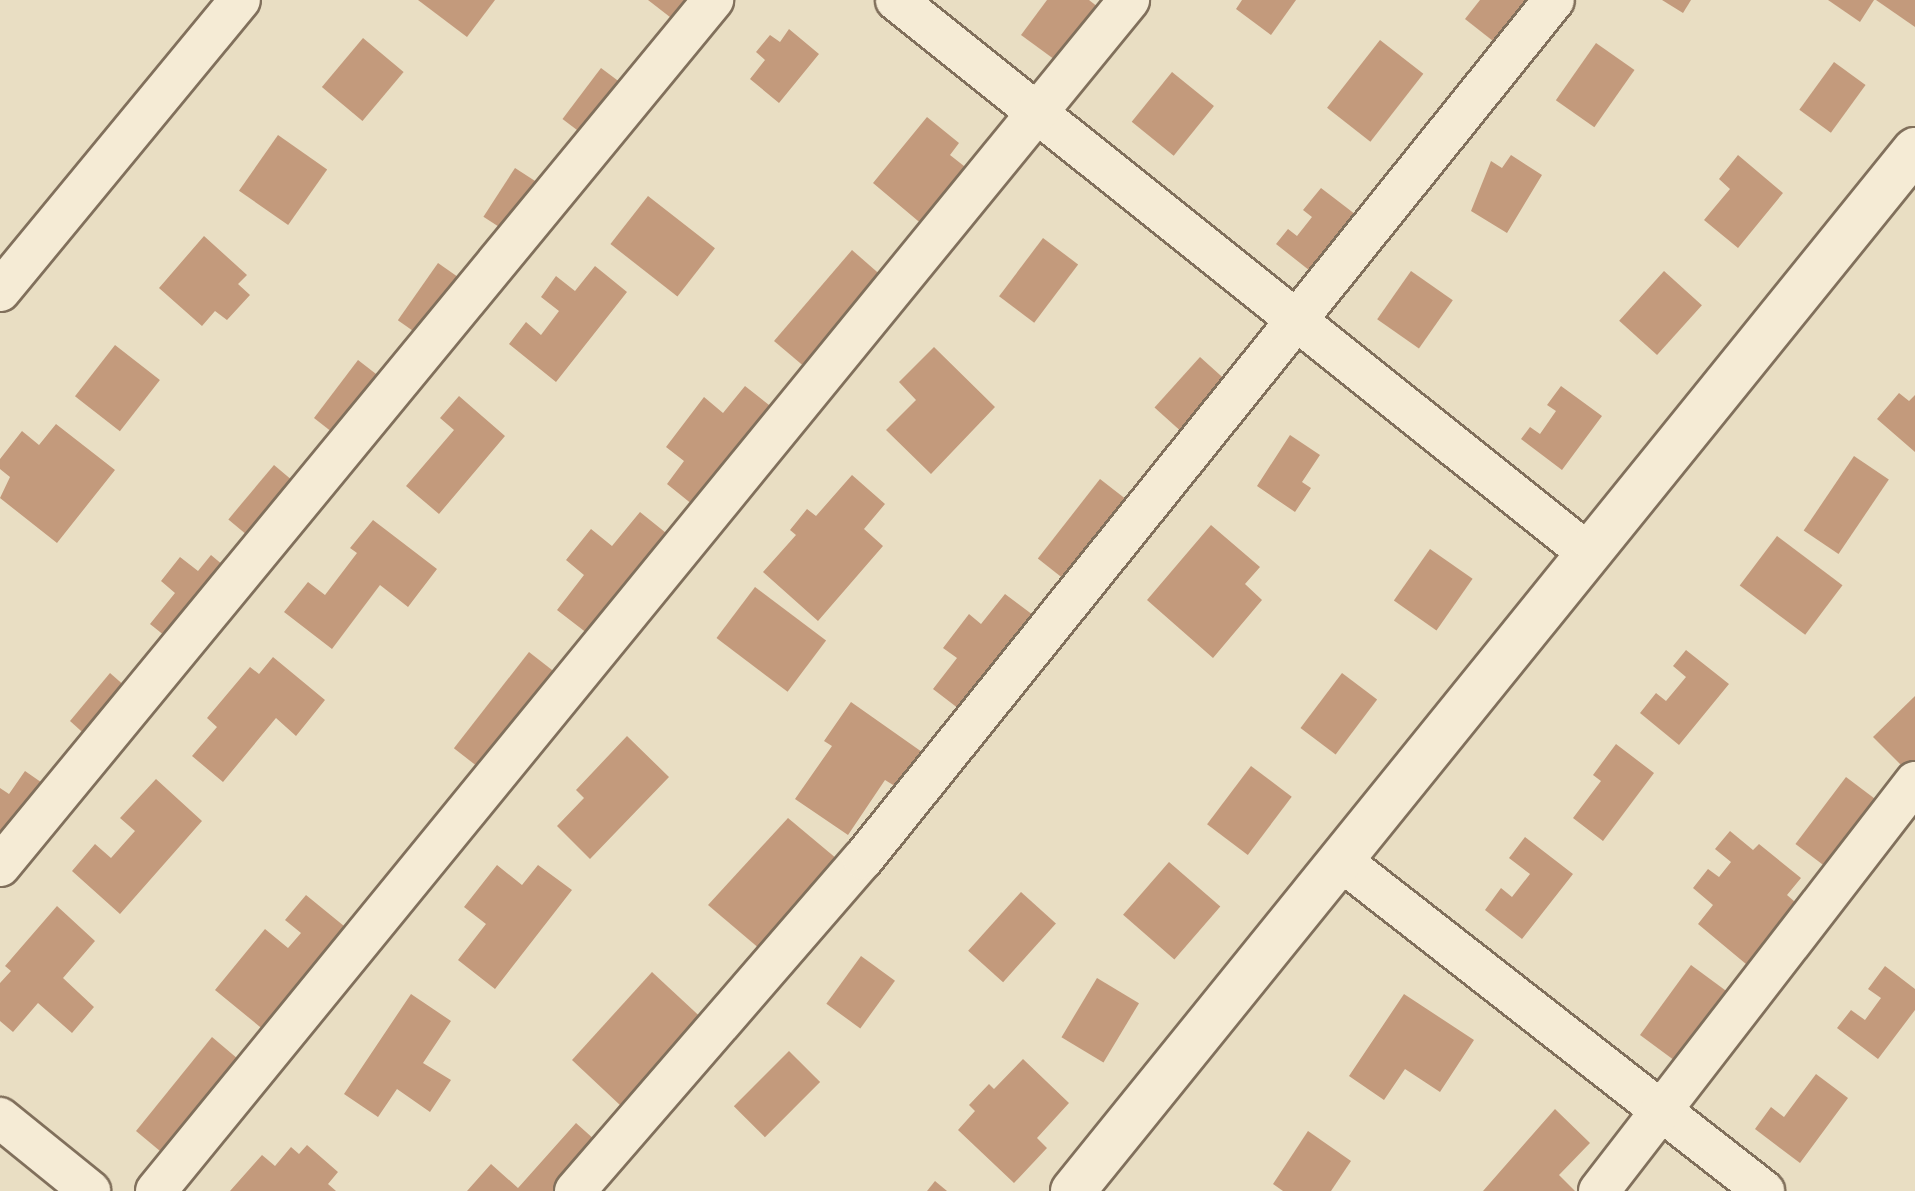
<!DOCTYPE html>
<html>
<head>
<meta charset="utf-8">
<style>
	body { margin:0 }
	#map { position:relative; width:1915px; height:1191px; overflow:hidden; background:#e9dec3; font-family:Bitter,serif }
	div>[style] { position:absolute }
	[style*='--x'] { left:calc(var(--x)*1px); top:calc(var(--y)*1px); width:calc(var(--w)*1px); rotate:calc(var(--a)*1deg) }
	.building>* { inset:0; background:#c39a7c; transform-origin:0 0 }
	.roads { filter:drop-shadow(2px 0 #81705c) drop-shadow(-2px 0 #81705c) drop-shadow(0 2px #81705c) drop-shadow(0 -2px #81705c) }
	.minor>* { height:40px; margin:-20px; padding:0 20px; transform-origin:20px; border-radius:20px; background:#f5ebd5 }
	.tertiary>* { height:44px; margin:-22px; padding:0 22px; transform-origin:22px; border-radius:22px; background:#f5ebd5 }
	span { translate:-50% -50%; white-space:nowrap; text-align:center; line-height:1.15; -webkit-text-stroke:7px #f1e8d1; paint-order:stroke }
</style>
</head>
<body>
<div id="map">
	<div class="building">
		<i style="clip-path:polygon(418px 0,495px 0,467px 37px)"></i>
		<i style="clip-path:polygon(648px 0,711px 0,688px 31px)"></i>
		<i style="clip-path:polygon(1047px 0,1089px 0,1103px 11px,1062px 65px,1021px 35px)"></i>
		<i style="clip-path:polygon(1242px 0,1296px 0,1271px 35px,1236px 9px)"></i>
		<i style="clip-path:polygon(1480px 0,1526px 0,1493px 41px,1465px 19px)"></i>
		<i style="clip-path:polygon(1662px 0,1691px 0,1683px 13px)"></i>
		<i style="clip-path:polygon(1828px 0,1874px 0,1860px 22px)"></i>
		<i style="clip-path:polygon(1876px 0,1915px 0,1915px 27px)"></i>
		<i style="clip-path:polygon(789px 29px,819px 54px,779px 103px,750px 79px,765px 60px,756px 52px,770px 35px,780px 42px)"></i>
		<i style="left:363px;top:38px;width:53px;height:64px;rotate:40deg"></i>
		<i style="left:1380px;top:40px;width:55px;height:86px;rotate:38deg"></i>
		<i style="left:1596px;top:43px;width:47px;height:70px;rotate:35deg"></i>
		<i style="left:1834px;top:62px;width:39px;height:59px;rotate:36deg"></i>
		<i style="left:601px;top:68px;width:38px;height:64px;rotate:37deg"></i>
		<i style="left:1172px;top:72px;width:54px;height:64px;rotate:39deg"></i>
		<i style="clip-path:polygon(927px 117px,959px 143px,950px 155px,969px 170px,924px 226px,873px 183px)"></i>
		<i style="left:278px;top:135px;width:60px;height:68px;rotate:35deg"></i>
		<i style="clip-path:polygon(1511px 155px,1542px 175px,1507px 233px,1471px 211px,1491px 161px,1502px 168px)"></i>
		<i style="clip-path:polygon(1738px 155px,1783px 193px,1738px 248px,1704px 220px,1730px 189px,1719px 179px)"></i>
		<i style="left:515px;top:168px;width:42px;height:58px;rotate:33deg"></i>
		<i style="clip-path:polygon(1321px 188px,1364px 221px,1319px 278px,1276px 244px,1288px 229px,1297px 236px,1312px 217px,1303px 210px)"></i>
		<i style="left:648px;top:196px;width:85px;height:61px;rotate:38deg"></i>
		<i style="clip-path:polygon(204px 236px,247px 275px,238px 284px,250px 295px,227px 320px,215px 311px,202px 326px,159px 288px)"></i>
		<i style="left:1043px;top:238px;width:44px;height:73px;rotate:37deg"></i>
		<i style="clip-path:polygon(852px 250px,884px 278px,813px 374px,774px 341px)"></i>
		<i style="left:438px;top:263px;width:47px;height:70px;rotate:35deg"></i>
		<i style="clip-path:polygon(595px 266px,627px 292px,556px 382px,509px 344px,526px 322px,541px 335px,559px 311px,541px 297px,556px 276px,575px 291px)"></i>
		<i style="left:1411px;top:271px;width:51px;height:59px;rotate:35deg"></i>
		<i style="left:1664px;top:271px;width:51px;height:67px;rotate:42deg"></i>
		<i style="left:115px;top:345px;width:57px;height:65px;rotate:38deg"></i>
		<i style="clip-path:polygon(934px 347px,995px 407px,931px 474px,886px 430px,916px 400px,899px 382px)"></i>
		<i style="left:1200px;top:357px;width:46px;height:68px;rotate:42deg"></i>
		<i style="clip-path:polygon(358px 360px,398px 391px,346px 443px,314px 418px)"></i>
		<i style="clip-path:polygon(745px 386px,778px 412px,698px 509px,667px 484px,684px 461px,666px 447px,704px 397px,723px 413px)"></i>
		<i style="clip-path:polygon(1561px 386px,1602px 416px,1562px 470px,1521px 439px,1530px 427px,1540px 434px,1556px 411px,1547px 405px)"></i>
		<i style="clip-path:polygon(1899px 393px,1909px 401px,1915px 395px,1915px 452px,1877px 419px)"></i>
		<i style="clip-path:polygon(459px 396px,505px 436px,439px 514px,406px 486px,454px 430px,440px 418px)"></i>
		<i style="clip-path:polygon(56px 424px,115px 470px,57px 543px,0 498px,10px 477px,0 469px,0 459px,22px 431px,39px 445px)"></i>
		<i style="clip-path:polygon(1290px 435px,1320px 455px,1302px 482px,1311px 488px,1295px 512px,1257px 486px)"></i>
		<i style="left:1854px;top:456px;width:42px;height:90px;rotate:34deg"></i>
		<i style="left:274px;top:465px;width:40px;height:71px;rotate:40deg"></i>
		<i style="clip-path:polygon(852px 475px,885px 504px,864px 529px,883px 546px,818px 621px,763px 572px,796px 535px,790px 530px,807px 509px,816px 516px)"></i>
		<i style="left:1100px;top:479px;width:33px;height:101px;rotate:38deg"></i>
		<i style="clip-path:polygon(640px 512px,671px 537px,592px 637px,557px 610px,584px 575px,566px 560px,591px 529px,612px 546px)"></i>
		<i style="clip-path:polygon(373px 520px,437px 569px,408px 607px,380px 585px,332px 649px,284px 612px,308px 582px,325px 595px,357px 553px,350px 548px)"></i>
		<i style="clip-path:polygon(1211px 525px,1260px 567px,1245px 584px,1262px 600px,1213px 658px,1147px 600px)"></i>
		<i style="left:1777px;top:536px;width:82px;height:62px;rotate:37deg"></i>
		<i style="left:1430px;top:549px;width:52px;height:63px;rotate:35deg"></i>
		<i style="clip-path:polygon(211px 555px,242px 581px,185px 652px,150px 624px,175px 593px,161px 581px,180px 557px,198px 571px)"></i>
		<i style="left:755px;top:587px;width:89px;height:64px;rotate:37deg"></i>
		<i style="clip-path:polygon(1005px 594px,1037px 618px,963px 712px,933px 689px,957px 658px,943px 648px,969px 614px,981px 624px)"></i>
		<i style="clip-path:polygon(1686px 650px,1729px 684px,1679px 745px,1640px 713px,1656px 693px,1666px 701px,1686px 677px,1673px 666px)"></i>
		<i style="left:529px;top:652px;width:41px;height:122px;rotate:38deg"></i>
		<i style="clip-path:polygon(273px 657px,325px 700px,296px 736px,276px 718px,223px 782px,192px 756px,217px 727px,207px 718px,250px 667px,259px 674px)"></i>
		<i style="clip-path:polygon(110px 673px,143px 702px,90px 739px,70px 721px)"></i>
		<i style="left:1342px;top:673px;width:44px;height:69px;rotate:37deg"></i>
		<i style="clip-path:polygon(1915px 696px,1915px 779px,1873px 737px)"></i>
		<i style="clip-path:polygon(851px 702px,922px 752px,898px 788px,885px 780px,848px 835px,795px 799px,832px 746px,824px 741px)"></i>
		<i style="clip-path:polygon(627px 736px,669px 777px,590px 859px,557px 826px,584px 798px,576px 790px)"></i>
		<i style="clip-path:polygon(1616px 744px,1654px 773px,1603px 841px,1573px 818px,1601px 781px,1593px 775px)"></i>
		<i style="left:1251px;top:766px;width:51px;height:73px;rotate:37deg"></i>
		<i style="clip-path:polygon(25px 771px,61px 796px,24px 848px,0 831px,0 788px,9px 794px)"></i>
		<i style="left:1846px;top:777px;width:44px;height:84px;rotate:37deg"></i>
		<i style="clip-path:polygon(156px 779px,202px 821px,120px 914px,72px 871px,95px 844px,111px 858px,135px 831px,120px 818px)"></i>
		<i style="clip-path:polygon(788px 818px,843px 864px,780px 966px,708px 905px)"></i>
		<i style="clip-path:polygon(1730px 831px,1753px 850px,1759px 844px,1801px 878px,1787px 895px,1802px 908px,1752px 969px,1698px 924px,1713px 905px,1693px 888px,1708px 869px,1719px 877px,1731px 862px,1715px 849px)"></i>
		<i style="clip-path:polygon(1525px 837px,1573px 874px,1522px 939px,1485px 910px,1501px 888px,1512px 897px,1530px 874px,1509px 858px)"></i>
		<i style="left:1169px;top:862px;width:68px;height:70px;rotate:41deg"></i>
		<i style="clip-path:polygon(497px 865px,522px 885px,538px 865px,572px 890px,495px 989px,458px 960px,486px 924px,464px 907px)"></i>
		<i style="left:1021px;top:892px;width:47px;height:79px;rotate:42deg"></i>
		<i style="clip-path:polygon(306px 895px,355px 935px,292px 1053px,215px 990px,265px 929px,288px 948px,301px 933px,285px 920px)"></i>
		<i style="clip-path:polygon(57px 906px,95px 941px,63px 978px,94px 1007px,72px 1033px,38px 1003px,13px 1032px,0 1021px,0 983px,11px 971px,5px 966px)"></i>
		<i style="left:861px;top:956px;width:42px;height:59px;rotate:36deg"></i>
		<i style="clip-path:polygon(1691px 965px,1729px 993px,1686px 1069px,1640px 1035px)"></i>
		<i style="clip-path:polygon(1885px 966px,1915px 989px,1915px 1010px,1878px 1059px,1837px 1028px,1851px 1010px,1865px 1020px,1881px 998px,1868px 989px)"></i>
		<i style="clip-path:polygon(652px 972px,708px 1024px,637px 1121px,572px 1060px)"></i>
		<i style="left:1097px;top:978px;width:49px;height:69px;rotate:31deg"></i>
		<i style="clip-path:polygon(411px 994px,451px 1021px,423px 1063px,451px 1080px,430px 1112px,397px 1089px,378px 1117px,344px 1094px)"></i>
		<i style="clip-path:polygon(1404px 994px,1474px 1040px,1440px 1092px,1405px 1069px,1384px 1100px,1349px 1076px)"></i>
		<i style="clip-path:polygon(212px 1037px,258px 1076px,166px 1156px,136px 1131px)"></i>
		<i style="left:789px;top:1051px;width:44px;height:78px;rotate:45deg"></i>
		<i style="clip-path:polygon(1023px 1059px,1069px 1103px,1037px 1138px,1047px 1148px,1014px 1183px,958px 1130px,975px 1111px,969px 1105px,989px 1084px,994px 1089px)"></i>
		<i style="clip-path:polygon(1816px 1074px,1848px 1098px,1800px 1163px,1755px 1129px,1771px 1107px,1784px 1117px)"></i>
		<i style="clip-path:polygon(1555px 1109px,1590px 1143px,1559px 1175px,1575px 1191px,1483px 1191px)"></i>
		<i style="clip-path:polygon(576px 1123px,605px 1149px,567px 1191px,467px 1191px,491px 1164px,518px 1188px)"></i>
		<i style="clip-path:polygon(1308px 1131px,1351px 1161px,1331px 1191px,1283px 1191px,1273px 1184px)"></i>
		<i style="clip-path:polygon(307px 1145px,338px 1172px,328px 1184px,336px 1191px,230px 1191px,262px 1155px,275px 1166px,291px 1147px,299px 1154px)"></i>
		<i style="clip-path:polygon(935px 1181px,947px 1191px,927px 1191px)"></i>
	</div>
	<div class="roads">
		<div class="minor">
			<i style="--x:896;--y:0;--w:887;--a:38.64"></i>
			<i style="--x:0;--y:291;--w:377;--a:-50.5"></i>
			<i style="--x:1344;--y:863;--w:533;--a:37.99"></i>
			<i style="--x:0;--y:866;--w:1122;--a:-50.53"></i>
			<i style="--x:0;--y:1118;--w:116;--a:39"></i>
			<i style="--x:156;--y:1191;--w:1538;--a:-50.75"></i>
			<i style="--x:575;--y:1191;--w:440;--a:-49.1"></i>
			<i style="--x:863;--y:859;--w:1102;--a:-51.19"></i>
			<i style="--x:1599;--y:1191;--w:517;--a:-52.31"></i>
		</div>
		<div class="tertiary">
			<i style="--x:1073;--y:1191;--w:1339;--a:-51.03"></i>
		</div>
	</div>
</div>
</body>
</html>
